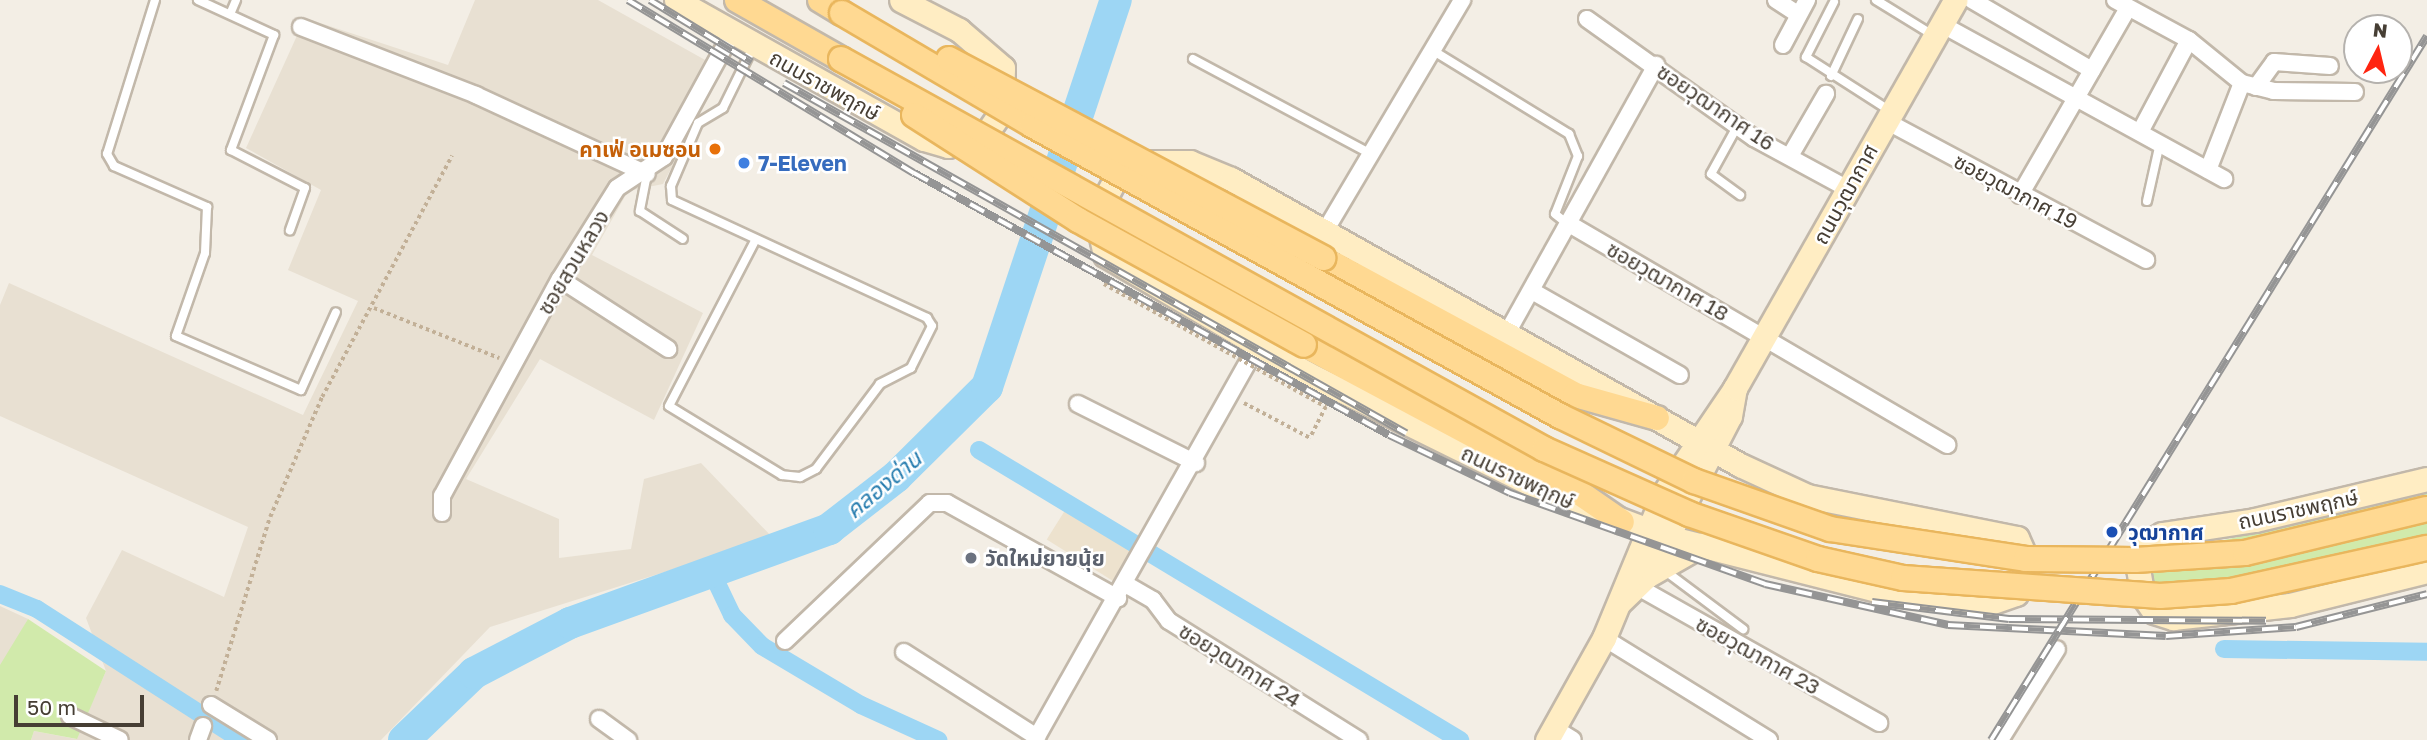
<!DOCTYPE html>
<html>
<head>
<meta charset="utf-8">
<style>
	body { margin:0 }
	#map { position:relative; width:2427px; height:740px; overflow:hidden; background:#f3eee5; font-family:"Golos Text","Noto Sans Thai",sans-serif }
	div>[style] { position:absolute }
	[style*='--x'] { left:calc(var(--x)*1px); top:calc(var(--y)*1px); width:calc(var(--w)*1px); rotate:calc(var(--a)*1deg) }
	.residential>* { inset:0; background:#e8e0d2 }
	.education>* { inset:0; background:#ede2ce; transform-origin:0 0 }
	.green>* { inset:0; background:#d1eaab }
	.canal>* { height:18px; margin:-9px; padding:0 9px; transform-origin:9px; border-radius:9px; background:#9dd6f4 }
	.river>* { height:32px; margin:-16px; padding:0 16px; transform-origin:16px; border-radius:16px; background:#9dd6f4 }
	.path>* { height:3.5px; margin-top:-1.75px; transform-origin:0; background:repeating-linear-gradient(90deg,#c2b097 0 3.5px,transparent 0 7px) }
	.roads { filter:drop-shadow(2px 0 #c2b8aa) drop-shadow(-2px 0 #c2b8aa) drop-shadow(0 2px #c2b8aa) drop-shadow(0 -2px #c2b8aa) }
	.service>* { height:8px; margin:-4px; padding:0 4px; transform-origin:4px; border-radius:4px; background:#fff }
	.minor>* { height:16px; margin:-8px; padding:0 8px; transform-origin:8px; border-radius:8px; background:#fff }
	.secondary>* { height:23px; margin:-11.5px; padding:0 11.5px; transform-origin:11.5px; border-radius:11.5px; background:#ffedc3 }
	.primary>* { height:24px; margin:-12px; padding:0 12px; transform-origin:12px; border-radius:12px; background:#ffd992 }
	.rail>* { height:8px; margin-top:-4px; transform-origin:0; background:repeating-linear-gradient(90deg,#fff 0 16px,#959595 0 32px); box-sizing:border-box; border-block:2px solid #959595 }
	.path-bridge>* { height:3.5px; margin-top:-1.75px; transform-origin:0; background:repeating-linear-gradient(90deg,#c2b097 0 3.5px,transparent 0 7px) }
	.bridges { filter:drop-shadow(2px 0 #e9b65d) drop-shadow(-2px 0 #e9b65d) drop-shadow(0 2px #e9b65d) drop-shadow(0 -2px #e9b65d) }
	.primary-bridge>* { height:24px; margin:-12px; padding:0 12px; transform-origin:12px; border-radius:12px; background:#ffd992 }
	.dots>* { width:19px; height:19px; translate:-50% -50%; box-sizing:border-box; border:4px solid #fff; border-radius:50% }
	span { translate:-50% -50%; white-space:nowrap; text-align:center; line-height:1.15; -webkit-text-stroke:5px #fff; paint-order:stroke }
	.street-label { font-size:21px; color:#463e34 }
	.food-label { font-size:21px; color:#c56008; font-weight:700 }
	.right { translate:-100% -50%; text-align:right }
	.shop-label { font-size:21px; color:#366cbe; font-weight:700 }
	.left { translate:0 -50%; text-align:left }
	.transit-label { font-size:21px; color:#164399; font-weight:700 }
	.worship-label { font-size:21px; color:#5b616d; font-weight:700 }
	.water-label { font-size:23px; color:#277daf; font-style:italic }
	.north { position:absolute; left:2343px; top:14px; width:70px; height:70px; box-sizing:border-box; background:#fff; border:2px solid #b5b2ae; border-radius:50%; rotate:7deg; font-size:19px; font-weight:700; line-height:28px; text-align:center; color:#463e34 }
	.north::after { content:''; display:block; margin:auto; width:24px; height:32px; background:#ff2510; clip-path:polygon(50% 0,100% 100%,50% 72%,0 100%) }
	.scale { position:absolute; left:14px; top:695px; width:130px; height:32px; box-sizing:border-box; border:4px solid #463e34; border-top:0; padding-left:9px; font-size:21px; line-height:24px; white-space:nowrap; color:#463e34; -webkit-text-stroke:5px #fff; paint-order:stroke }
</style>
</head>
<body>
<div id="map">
	<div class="residential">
		<i style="clip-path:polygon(475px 0,598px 0,723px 70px,663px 184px,628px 191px,592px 255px,703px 313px,654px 420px,540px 359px,466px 479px,559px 519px,559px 558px,631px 549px,644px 479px,701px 463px,773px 538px,490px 627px,381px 740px,31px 740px,34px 731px,76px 739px,106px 671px,86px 618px,122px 550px,224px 597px,248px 527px,0 416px,0 305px,9px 283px,303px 415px,358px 301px,288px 270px,321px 190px,246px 148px,305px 18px,448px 65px)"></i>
		<i style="clip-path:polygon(0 606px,28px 619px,2px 666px,0 665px)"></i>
	</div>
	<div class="education">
		<i style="left:1069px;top:504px;width:88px;height:42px;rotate:32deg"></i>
	</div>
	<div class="green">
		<i style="clip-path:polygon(2427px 488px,2427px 561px,2237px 605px,2160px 604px,2146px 572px,2155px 551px,2172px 541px,2219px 541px,2299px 524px)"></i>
		<i style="clip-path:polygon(28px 619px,106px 671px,77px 739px,34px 731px,31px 740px,0 740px,0 665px)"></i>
	</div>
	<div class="canal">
		<i style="--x:979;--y:450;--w:562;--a:31.09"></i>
		<i style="--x:712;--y:573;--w:47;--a:64.5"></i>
		<i style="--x:732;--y:615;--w:43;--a:45.9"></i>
		<i style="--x:762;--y:646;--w:115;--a:30.8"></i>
		<i style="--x:861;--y:705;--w:85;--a:24.4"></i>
		<i style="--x:0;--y:594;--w:40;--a:22"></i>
		<i style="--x:37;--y:609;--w:242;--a:32.7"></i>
		<i style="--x:2224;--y:649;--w:203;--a:0.8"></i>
	</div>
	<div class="river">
		<i style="--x:404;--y:740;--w:97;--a:-43.7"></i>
		<i style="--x:474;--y:673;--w:108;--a:-27.5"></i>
		<i style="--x:570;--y:623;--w:276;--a:-19.9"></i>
		<i style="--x:829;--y:529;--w:85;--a:-37.8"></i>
		<i style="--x:896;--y:477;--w:128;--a:-44.7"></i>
		<i style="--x:987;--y:387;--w:408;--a:-71.6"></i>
	</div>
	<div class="path">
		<i style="--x:374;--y:308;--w:135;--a:21.8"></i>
		<i style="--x:1244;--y:403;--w:75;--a:27.9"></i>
		<i style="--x:216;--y:691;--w:182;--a:-72.8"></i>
		<i style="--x:270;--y:517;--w:131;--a:-66.6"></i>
		<i style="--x:322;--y:397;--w:274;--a:-61.7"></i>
	</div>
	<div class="roads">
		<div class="service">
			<i style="--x:155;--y:0;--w:161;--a:107.3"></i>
			<i style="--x:107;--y:154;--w:14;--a:60"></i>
			<i style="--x:114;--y:166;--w:102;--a:23.8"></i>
			<i style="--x:207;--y:207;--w:46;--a:92.5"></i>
			<i style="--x:205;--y:253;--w:88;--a:109.3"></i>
			<i style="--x:176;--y:336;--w:136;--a:23.4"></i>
			<i style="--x:301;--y:390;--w:85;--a:-65.8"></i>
			<i style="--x:198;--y:0;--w:84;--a:24.7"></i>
			<i style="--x:274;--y:35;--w:123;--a:110.5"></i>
			<i style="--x:231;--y:150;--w:83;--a:27.2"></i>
			<i style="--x:305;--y:188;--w:45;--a:109.7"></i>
			<i style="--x:1876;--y:0;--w:67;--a:31.6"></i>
			<i style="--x:1834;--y:2;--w:62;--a:117"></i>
			<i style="--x:1806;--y:57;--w:98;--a:32.6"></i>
			<i style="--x:231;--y:12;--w:13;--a:-67"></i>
			<i style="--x:754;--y:45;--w:70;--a:116.2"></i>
			<i style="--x:723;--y:108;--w:29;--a:149"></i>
			<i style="--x:698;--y:123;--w:69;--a:113.2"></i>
			<i style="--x:671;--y:186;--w:14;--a:86"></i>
			<i style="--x:672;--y:200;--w:281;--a:24.8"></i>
			<i style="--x:927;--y:318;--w:9;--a:58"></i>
			<i style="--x:932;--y:326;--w:47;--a:116.6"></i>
			<i style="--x:911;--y:368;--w:35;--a:153"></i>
			<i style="--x:880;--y:384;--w:106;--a:127"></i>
			<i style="--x:816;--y:469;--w:18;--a:153"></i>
			<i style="--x:800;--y:477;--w:18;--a:-174"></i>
			<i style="--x:782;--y:475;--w:132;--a:-148.6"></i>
			<i style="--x:669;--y:406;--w:188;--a:-62.5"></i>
			<i style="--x:1432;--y:50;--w:161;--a:31.5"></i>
			<i style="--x:1569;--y:134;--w:24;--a:68"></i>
			<i style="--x:1578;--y:156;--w:62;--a:111.6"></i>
			<i style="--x:1555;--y:214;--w:18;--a:38"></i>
			<i style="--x:1193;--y:59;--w:202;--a:28.1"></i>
			<i style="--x:1831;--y:76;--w:63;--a:-64.7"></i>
			<i style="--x:1738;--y:125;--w:56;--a:118.9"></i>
			<i style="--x:1711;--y:174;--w:36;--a:36"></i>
			<i style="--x:647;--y:174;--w:38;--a:101"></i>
			<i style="--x:640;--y:211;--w:51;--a:33.1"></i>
			<i style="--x:2147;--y:201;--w:59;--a:-77.4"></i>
			<i style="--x:1664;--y:570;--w:99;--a:36.8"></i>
		</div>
		<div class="minor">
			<i style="--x:1776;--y:0;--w:27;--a:33"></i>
			<i style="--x:1972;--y:0;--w:139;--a:30.3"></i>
			<i style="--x:2115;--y:0;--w:84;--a:28.4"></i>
			<i style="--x:2189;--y:40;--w:68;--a:39.1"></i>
			<i style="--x:2242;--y:83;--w:32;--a:14"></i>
			<i style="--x:2273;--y:91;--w:82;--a:0.7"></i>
			<i style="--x:1587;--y:19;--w:205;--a:35.5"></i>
			<i style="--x:1754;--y:138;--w:107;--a:28.5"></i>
			<i style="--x:1941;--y:24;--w:323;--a:28.7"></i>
			<i style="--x:301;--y:27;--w:188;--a:21.2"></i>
			<i style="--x:476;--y:95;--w:188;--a:24.8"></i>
			<i style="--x:1783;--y:45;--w:51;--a:-61.9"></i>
			<i style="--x:2256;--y:87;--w:31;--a:-54"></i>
			<i style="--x:2274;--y:62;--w:56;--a:4.1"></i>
			<i style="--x:1886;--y:121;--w:295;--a:28.1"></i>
			<i style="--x:2140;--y:132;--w:104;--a:-62"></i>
			<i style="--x:1790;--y:156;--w:72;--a:-59.9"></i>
			<i style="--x:2208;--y:170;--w:93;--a:-68.7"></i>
			<i style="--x:2020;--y:195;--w:216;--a:-60"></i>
			<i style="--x:1571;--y:225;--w:436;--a:30.3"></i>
			<i style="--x:1325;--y:231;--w:269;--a:-59.3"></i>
			<i style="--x:560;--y:279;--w:129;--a:32.9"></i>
			<i style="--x:1532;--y:291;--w:170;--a:29.6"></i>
			<i style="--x:1507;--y:333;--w:307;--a:-60.9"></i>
			<i style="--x:1078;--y:404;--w:132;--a:26.6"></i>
			<i style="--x:442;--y:513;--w:17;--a:-90"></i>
			<i style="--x:442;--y:496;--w:247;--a:-61.5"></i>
			<i style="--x:560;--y:279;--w:107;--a:-57.9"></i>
			<i style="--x:617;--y:188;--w:56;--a:-33.4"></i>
			<i style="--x:664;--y:157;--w:141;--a:-61.3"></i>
			<i style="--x:1127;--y:585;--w:30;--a:30"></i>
			<i style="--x:1153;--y:600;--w:26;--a:53"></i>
			<i style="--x:1169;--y:621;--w:224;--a:32.1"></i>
			<i style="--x:1638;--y:587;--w:277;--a:29.4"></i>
			<i style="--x:1604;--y:638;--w:194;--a:31.7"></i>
			<i style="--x:785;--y:641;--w:200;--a:-43.6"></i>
			<i style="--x:930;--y:503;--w:17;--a:0"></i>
			<i style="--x:947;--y:503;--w:196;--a:29.1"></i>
			<i style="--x:904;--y:652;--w:158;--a:32.6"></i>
			<i style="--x:211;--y:705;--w:67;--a:31.6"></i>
			<i style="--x:70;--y:716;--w:55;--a:25.6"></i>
			<i style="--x:599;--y:719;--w:36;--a:36"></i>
			<i style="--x:1554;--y:728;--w:22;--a:32"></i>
			<i style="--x:198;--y:740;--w:15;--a:-70"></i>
			<i style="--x:1035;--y:740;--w:454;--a:-60.6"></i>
			<i style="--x:2000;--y:740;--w:107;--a:-57.9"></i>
		</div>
		<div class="secondary">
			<i style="--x:676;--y:0;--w:284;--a:29.3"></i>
			<i style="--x:924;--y:139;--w:25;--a:16"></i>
			<i style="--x:948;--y:146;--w:39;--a:-17"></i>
			<i style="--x:985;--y:135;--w:29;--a:-55"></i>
			<i style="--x:1002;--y:111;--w:43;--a:-88.7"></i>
			<i style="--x:1003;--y:68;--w:58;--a:-139.2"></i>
			<i style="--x:959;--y:30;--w:65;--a:-152.7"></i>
			<i style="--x:1140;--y:162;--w:50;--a:0"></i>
			<i style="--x:1190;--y:162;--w:44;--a:22.5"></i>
			<i style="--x:1231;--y:179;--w:584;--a:29.33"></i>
			<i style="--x:1740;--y:465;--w:74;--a:24.8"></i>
			<i style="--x:1807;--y:496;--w:214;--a:11.3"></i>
			<i style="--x:2017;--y:538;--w:24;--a:66"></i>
			<i style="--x:2027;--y:560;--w:16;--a:97"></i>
			<i style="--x:2025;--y:576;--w:20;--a:117"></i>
			<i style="--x:2016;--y:594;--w:28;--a:161"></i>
			<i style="--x:1990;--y:603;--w:101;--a:-174.3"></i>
			<i style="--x:1889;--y:593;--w:232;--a:-165.8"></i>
			<i style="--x:1664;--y:536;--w:129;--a:-159.2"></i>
			<i style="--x:1543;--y:490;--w:262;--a:-153.7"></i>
			<i style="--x:1308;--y:374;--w:235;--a:-149.6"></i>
			<i style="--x:1105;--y:255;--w:41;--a:-102.7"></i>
			<i style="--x:1096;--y:215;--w:47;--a:-61.8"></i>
			<i style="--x:1118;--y:174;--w:25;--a:-29"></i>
			<i style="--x:2427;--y:479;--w:177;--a:166.6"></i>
			<i style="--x:2255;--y:520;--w:94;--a:171.4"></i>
			<i style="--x:2162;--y:534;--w:19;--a:148"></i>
			<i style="--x:2146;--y:544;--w:21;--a:115"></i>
			<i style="--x:2137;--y:563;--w:34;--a:80"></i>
			<i style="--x:2143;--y:596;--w:19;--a:55"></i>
			<i style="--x:2154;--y:612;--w:20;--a:18"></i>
			<i style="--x:2173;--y:618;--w:118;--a:-6.3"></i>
			<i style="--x:2290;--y:605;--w:141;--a:-13.9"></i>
			<i style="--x:1647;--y:576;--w:64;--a:-29.7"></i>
			<i style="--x:1621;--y:601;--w:36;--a:-44"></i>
			<i style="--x:1647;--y:576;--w:180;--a:-62.6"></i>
			<i style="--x:1730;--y:416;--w:28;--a:-80"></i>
			<i style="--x:1547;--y:740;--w:117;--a:-60.8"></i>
			<i style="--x:1604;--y:638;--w:157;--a:-67.5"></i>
			<i style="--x:1664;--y:493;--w:127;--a:-55.9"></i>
			<i style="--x:1735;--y:388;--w:446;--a:-60.4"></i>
		</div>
		<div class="primary">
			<i style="--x:737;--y:0;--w:120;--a:29.6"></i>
			<i style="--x:820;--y:0;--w:26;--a:31"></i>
			<i style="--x:1323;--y:258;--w:287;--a:28.5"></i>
			<i style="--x:1575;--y:395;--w:85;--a:15.7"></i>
			<i style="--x:1304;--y:345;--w:306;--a:28.1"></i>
			<i style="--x:1574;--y:489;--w:58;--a:34.5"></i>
		</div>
	</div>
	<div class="rail">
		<i style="--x:628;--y:0;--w:334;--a:31.2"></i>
		<i style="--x:914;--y:173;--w:542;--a:28.88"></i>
		<i style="--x:1389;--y:435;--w:134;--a:25.6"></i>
		<i style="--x:1510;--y:493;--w:271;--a:19.6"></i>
		<i style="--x:1765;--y:584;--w:188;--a:12.6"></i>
		<i style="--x:1948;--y:625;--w:218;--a:2.9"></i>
		<i style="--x:2166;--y:636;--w:130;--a:-4"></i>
		<i style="--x:2296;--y:627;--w:135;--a:-14.1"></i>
		<i style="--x:650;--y:0;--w:119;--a:31.5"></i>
		<i style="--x:784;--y:83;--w:714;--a:29.37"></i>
		<i style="--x:1872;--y:602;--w:138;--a:7.1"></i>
		<i style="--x:2009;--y:619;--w:257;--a:0.4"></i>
		<i style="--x:1991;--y:740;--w:828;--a:-58.23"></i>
	</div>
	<div class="path-bridge">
		<i style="--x:1104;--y:284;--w:254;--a:29"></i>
		<i style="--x:1326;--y:407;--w:35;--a:117"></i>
	</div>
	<div class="bridges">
		<div class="primary-bridge">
			<i style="--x:842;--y:13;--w:221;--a:30.5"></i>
			<i style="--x:1032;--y:125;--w:603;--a:28.86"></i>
			<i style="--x:1560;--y:416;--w:149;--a:25.9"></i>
			<i style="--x:1694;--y:481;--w:144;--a:19.4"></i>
			<i style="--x:1830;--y:529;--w:198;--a:8.7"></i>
			<i style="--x:2026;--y:559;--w:109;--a:0.5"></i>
			<i style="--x:2135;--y:560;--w:110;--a:-3.6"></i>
			<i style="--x:2245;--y:553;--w:187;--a:-13.6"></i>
			<i style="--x:841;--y:59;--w:804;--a:29.02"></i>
			<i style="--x:1544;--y:449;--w:159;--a:24.1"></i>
			<i style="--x:1689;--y:514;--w:137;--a:19.2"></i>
			<i style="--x:1818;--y:559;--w:87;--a:12.6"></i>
			<i style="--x:1903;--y:578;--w:258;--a:4"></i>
			<i style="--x:2160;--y:596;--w:71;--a:-4"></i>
			<i style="--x:2231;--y:591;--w:201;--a:-12.4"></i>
			<i style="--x:949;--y:59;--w:424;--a:28"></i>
			<i style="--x:914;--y:115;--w:195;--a:32.6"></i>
			<i style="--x:1078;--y:220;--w:258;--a:28.9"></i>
		</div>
	</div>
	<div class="dots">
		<i style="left:715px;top:149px;background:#e8710a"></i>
		<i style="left:744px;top:163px;background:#3f7fe0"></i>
		<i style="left:2112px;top:532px;background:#1a4fb4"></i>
		<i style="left:971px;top:558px;background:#6b7280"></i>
	</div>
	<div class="street-label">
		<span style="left:825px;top:85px;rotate:29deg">ถนนราชพฤกษ์</span>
		<span style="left:1716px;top:107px;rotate:34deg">ซอยวุฒากาศ 16</span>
		<span style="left:2016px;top:191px;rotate:28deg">ซอยวุฒากาศ 19</span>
		<span style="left:1845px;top:194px;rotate:-61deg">ถนนวุฒากาศ</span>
		<span style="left:573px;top:262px;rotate:-59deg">ซอยสวนหลวง</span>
		<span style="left:1668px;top:281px;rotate:30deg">ซอยวุฒากาศ 18</span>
		<span style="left:1518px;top:477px;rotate:25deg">ถนนราชพฤกษ์</span>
		<span style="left:2298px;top:509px;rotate:-12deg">ถนนราชพฤกษ์</span>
		<span style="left:1758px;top:655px;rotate:29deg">ซอยวุฒากาศ 23</span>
		<span style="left:1240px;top:665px;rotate:32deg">ซอยวุฒากาศ 24</span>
	</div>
	<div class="food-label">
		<span class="right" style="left:701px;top:149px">คาเฟ่ อเมซอน</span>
	</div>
	<div class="shop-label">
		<span class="left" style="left:758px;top:163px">7-Eleven</span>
	</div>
	<div class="transit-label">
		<span class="left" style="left:2128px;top:532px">วุฒากาศ</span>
	</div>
	<div class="worship-label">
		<span class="left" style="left:985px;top:558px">วัดใหม่ยายนุ้ย</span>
	</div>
	<div class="water-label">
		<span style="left:883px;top:484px;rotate:-40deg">คลองด่าน</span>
	</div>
	<div class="north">N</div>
	<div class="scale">50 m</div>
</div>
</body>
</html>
